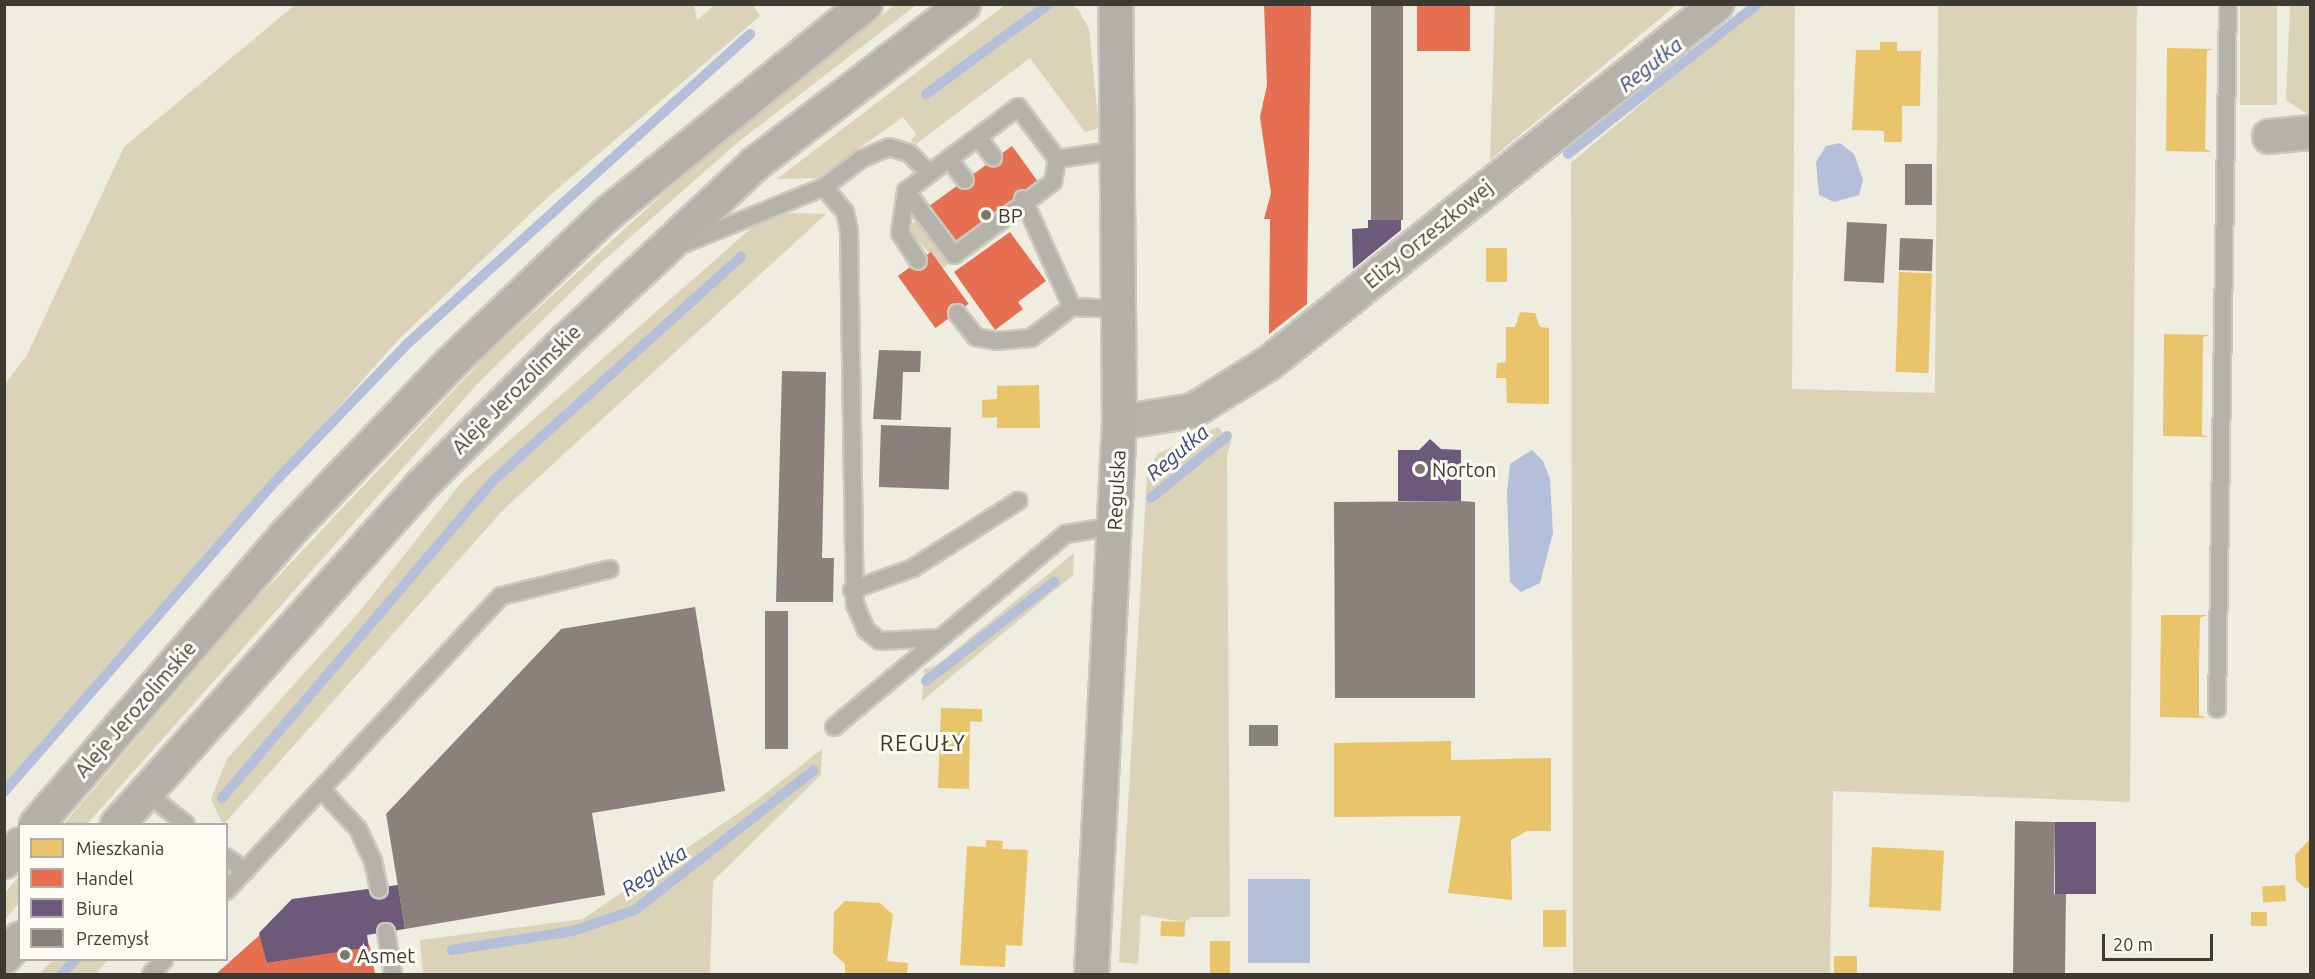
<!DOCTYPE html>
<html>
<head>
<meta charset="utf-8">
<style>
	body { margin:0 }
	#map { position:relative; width:2315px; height:979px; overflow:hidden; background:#efece0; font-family:Ubuntu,sans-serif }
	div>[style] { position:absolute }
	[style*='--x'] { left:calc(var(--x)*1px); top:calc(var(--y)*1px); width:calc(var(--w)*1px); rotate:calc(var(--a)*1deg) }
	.green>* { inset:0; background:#dad3b8; transform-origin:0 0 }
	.water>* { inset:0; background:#b4bfda; transform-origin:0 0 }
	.homes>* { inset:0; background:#e9c46a; transform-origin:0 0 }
	.shops>* { inset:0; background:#e76f51; transform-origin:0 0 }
	.offices>* { inset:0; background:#6d597a; transform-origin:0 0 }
	.industry>* { inset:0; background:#8a817c; transform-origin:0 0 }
	.stream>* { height:10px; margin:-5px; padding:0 5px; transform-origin:5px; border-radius:5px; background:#b4bfda }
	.roads { filter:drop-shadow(2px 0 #cac8bf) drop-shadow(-2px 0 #cac8bf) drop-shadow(0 2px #cac8bf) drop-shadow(0 -2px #cac8bf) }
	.lane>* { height:16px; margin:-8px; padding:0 8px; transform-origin:8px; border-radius:8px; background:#b5b2aa }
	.street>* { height:33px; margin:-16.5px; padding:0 16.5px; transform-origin:16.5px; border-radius:16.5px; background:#b5b2aa }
	.secondary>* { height:33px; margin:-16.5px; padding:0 16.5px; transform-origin:16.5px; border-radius:16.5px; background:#b4b0a8 }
	.dots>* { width:16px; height:16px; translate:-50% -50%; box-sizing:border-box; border:3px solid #fefcf4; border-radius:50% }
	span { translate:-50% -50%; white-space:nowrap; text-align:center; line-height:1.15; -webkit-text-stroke:6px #fefcf4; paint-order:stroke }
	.poi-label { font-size:20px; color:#3c3a32 }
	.left { translate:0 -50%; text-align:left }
	.street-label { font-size:20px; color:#3c3a32 }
	.water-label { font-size:21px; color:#374a81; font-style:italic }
	.quarter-label { font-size:22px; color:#3b3626; letter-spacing:1.5px }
	.frame { position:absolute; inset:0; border:6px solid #3c3a32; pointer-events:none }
	.legend { position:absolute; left:18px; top:823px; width:210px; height:138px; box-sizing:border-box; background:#fefcf4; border:2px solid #b0aea6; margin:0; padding:8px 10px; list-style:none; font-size:18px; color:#3c3a32 }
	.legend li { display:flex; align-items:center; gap:12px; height:30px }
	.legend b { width:30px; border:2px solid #b0aea6 }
	.scale { position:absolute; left:2102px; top:934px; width:111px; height:27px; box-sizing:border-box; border:3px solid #3c3a32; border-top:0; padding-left:8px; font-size:18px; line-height:21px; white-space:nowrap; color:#3c3a32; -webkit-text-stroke:4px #fefcf4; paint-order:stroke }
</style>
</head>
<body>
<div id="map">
	<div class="green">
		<i style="clip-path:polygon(896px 4px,916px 5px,737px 143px,601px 263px,480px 381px,87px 824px,64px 824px,254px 602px,487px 355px,698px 162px)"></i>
		<i style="clip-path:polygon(1760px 4px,1795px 5px,1792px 389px,1935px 393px,1938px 5px,2137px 5px,2130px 802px,1833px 791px,1830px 974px,1573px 974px,1571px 163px)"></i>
		<i style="clip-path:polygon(694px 5px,697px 20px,715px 5px,753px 5px,760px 16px,548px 197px,399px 339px,5px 784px,5px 384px,27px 355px,124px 147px,295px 5px)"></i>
		<i style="clip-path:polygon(1005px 5px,1071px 5px,1078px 9px,1089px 29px,1099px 128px,1085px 132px,1030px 58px,916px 144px,911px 141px,916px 134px,903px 117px,817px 178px,777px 179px)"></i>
		<i style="clip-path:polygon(1495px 5px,1495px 4px,1676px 5px,1490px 160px)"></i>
		<i style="left:2240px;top:5px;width:37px;height:100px"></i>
		<i style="clip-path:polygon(2290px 5px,2310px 5px,2310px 116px,2286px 100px)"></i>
		<i style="clip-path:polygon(790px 213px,826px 214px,504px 509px,224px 824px,221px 821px,211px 799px,227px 759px,360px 611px,461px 483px,756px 224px)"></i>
		<i style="clip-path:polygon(920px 219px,953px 260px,943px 268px,911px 233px,911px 224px)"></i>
		<i style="clip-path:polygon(1218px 427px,1231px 441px,1227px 456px,1230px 917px,1191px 917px,1185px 922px,1141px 915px,1138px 964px,1119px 962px,1147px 476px,1157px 454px)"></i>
		<i style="clip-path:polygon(1074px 553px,1073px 575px,922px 701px,924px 669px,937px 665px)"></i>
		<i style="clip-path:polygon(822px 749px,821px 775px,713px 881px,710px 974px,423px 974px,420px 940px,583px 919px,756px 801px)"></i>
		<i style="clip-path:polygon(19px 876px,19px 903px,5px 920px,5px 893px)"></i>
		<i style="clip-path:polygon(53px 960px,108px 960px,95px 974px,39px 974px)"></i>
	</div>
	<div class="water">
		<i style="clip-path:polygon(1840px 143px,1854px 154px,1863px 180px,1859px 195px,1834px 202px,1819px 195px,1816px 162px,1826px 146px)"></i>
		<i style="clip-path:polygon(1532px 450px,1543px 461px,1550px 479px,1553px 533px,1540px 583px,1521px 592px,1510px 582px,1507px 492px,1510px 464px)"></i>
		<i style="left:1248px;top:879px;width:62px;height:84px"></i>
	</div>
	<div class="homes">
		<i style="clip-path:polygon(1880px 42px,1897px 42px,1897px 51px,1921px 51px,1920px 106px,1902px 106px,1902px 142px,1884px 142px,1884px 131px,1852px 130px,1856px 50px,1880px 50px)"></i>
		<i style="clip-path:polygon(2167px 48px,2213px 49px,2207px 51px,2205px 149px,2212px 152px,2166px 151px)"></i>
		<i style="left:1486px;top:248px;width:21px;height:34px"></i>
		<i style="left:1899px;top:272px;width:33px;height:100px;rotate:2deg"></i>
		<i style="clip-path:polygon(1520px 312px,1535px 313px,1540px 327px,1549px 328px,1549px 404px,1507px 403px,1506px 378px,1496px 378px,1497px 363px,1506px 362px,1506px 327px,1515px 327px)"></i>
		<i style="clip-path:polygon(2164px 334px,2210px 335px,2203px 337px,2202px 435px,2209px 437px,2163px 436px)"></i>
		<i style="clip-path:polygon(1039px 385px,1040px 428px,997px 428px,997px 417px,982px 418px,982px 400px,997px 399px,997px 386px)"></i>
		<i style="clip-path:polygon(2161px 615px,2207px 615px,2200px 618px,2199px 667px,2199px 715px,2206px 718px,2160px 717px)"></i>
		<i style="clip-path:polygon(941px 708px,982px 709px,982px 722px,970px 721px,969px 789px,938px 788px)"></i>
		<i style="clip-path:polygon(1451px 741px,1451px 760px,1551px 758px,1551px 831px,1527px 831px,1511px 840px,1512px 900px,1448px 893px,1461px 816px,1334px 817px,1334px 743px)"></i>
		<i style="clip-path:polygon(2310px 839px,2310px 887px,2305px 888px,2296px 880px,2295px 855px)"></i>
		<i style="clip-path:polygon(986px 840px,1003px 841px,1002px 849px,1028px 850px,1022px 946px,1006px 945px,1005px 967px,960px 965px,967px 846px,986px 847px)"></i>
		<i style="left:1872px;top:847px;width:72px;height:60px;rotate:3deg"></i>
		<i style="left:2285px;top:885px;width:16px;height:23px;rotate:86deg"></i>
		<i style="clip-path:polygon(845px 901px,880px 903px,893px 915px,887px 961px,908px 963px,907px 974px,845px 974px,845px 964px,833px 953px,834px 912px)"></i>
		<i style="left:1543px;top:910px;width:23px;height:37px"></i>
		<i style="left:2251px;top:912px;width:16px;height:14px"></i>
		<i style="left:1161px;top:921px;width:24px;height:15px;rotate:2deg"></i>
		<i style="left:1210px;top:941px;width:20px;height:33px"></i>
		<i style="left:1834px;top:956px;width:23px;height:18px"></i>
	</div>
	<div class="shops">
		<i style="clip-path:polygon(1264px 4px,1311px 4px,1307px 304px,1269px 334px,1270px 219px,1264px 219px,1271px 193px,1260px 117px,1267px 85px)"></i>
		<i style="left:1417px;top:4px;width:53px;height:47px"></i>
		<i style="left:1012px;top:146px;width:47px;height:109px;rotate:54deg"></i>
		<i style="clip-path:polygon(1010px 232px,1046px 281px,1018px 302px,1023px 309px,995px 330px,954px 272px)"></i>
		<i style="left:931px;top:252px;width:64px;height:41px;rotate:54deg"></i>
		<i style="clip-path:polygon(262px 933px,267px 963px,370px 946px,375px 974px,216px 974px)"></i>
	</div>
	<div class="offices">
		<i style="clip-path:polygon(1401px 219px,1401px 230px,1353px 269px,1352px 229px,1368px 228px,1368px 220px)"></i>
		<i style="clip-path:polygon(1430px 439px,1441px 449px,1461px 450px,1461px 501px,1398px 501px,1398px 450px,1419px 450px)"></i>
		<i style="left:2055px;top:822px;width:41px;height:72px"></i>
		<i style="clip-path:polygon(398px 885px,405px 929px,367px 935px,369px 947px,267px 963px,259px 933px,292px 899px)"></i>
	</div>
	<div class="industry">
		<i style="left:1371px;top:4px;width:32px;height:216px"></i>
		<i style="left:1905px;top:164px;width:27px;height:41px"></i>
		<i style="left:1847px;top:222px;width:40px;height:59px;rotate:3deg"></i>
		<i style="left:1900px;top:238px;width:33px;height:32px;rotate:2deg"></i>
		<i style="clip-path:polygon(879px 350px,921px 351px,920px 372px,903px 372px,901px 420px,873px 419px)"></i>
		<i style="clip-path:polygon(782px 371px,826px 372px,822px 558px,834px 558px,833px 602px,776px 602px)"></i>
		<i style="left:881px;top:425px;width:70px;height:62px;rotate:2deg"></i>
		<i style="clip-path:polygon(1461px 501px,1475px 502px,1475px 698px,1335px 698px,1334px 502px)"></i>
		<i style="clip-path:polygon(695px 607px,725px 791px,592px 813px,605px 895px,405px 929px,386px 814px,561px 629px)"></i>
		<i style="left:788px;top:611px;width:138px;height:23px;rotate:90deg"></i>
		<i style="left:1249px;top:725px;width:29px;height:21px"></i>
		<i style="clip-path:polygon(2015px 821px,2055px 822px,2054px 894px,2066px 894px,2065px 974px,2013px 974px)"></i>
	</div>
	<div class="stream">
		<i style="--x:926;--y:94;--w:152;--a:-36.2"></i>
		<i style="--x:1568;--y:154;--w:241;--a:-38.4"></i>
		<i style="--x:1151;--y:498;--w:98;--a:-39.2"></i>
		<i style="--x:926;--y:681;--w:162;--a:-37.7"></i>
		<i style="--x:4;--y:792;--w:406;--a:-48.9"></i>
		<i style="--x:271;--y:486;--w:195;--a:-46.2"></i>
		<i style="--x:406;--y:345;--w:464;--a:-42.1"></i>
		<i style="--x:222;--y:798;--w:418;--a:-49.5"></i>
		<i style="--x:494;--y:480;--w:333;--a:-42.1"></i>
		<i style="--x:452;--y:950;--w:122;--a:-8.9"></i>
		<i style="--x:573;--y:931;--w:65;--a:-18.7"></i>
		<i style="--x:635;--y:910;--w:227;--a:-38"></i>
		<i style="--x:62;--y:974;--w:19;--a:-47"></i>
	</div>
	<div class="roads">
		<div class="lane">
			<i style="--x:979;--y:138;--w:24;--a:54"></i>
			<i style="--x:949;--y:159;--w:26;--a:53"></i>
			<i style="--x:1057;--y:159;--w:61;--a:-8.5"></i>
			<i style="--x:824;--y:187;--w:33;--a:50"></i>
			<i style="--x:845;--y:212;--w:19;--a:78"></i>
			<i style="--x:849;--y:231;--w:373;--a:89.1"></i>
			<i style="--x:855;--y:604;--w:28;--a:67"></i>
			<i style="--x:866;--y:630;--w:18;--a:38"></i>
			<i style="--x:880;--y:641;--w:59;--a:-2.9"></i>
			<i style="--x:906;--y:191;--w:42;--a:98.1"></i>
			<i style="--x:900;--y:233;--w:33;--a:57"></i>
			<i style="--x:1023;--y:199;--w:4;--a:63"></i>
			<i style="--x:1025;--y:203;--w:35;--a:-37"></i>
			<i style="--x:1053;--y:182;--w:23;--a:-80"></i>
			<i style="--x:1057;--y:159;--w:65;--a:-126.9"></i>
			<i style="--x:1018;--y:107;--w:140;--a:143.1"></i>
			<i style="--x:906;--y:191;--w:80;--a:53.1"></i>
			<i style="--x:954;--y:255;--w:88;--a:-36.2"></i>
			<i style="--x:1025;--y:203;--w:114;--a:65.7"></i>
			<i style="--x:681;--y:245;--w:154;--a:-22.1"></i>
			<i style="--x:824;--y:187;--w:46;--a:-37.1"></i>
			<i style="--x:861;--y:159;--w:30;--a:-23"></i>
			<i style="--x:889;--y:147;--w:21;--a:17"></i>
			<i style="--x:909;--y:153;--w:28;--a:45"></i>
			<i style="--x:957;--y:313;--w:31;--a:52"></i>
			<i style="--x:976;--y:337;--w:20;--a:11"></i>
			<i style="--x:996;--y:341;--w:35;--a:-5"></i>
			<i style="--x:1031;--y:338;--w:51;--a:-37.1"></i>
			<i style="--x:1072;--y:307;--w:48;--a:2.4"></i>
			<i style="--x:852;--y:590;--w:65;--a:-19.8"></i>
			<i style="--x:913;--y:568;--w:125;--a:-32.5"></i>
			<i style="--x:2217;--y:709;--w:705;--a:-89.11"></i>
			<i style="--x:834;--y:727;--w:302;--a:-39.8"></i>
			<i style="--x:1066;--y:534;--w:49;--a:-9.5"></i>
			<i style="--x:321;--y:789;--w:54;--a:47.2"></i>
			<i style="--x:358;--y:829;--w:35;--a:65"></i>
			<i style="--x:373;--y:861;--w:29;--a:78"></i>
			<i style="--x:145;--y:792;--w:52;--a:38"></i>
			<i style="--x:226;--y:857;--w:24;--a:36"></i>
			<i style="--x:226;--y:891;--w:403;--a:-47"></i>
			<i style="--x:501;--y:596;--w:112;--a:-13.9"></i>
			<i style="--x:386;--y:932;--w:43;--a:80.5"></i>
			<i style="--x:151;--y:974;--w:19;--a:-47"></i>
		</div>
		<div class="street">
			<i style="--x:2269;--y:136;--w:41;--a:-5.6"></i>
			<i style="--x:1119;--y:422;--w:75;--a:-9.2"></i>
			<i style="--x:1193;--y:410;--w:89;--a:-32.1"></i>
			<i style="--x:1268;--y:363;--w:574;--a:-38.71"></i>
		</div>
		<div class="secondary">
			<i style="--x:36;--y:824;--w:383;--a:-49.2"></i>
			<i style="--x:286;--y:534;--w:237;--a:-46.2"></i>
			<i style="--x:450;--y:363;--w:216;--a:-43.7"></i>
			<i style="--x:606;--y:214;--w:333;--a:-39.1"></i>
			<i style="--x:117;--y:824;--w:454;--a:-48.1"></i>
			<i style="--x:420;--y:486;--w:206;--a:-45"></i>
			<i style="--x:566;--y:340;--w:259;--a:-43.1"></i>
			<i style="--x:755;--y:163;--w:262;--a:-37.4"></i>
			<i style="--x:4;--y:861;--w:23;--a:-47"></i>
			<i style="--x:4;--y:956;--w:24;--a:-48"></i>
			<i style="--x:1091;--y:974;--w:553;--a:-87.1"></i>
			<i style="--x:1119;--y:422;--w:418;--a:-90.5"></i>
		</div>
	</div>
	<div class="dots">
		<i style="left:986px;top:215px;background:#7b786f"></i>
		<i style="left:1420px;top:469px;background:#7b786f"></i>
		<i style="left:345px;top:955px;background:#7b786f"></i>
	</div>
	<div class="poi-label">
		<span class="left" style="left:998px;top:215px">BP</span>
		<span class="left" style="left:1432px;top:469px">Norton</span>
		<span class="left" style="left:357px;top:955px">Asmet</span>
	</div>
	<div class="street-label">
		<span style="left:1428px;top:234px;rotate:-39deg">Elizy Orzeszkowej</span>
		<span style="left:516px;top:389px;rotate:-45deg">Aleje Jerozolimskie</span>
		<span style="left:1116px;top:490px;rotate:-87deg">Regulska</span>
		<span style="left:135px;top:709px;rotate:-49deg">Aleje Jerozolimskie</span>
	</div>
	<div class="water-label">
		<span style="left:1650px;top:64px;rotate:-38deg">Regułka</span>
		<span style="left:1177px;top:452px;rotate:-40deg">Regułka</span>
		<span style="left:654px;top:870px;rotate:-34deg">Regułka</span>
	</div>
	<div class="quarter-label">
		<span style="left:923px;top:743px">REGUŁY</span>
	</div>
	<div class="frame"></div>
	<ul class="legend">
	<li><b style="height:16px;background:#e9c46a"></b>Mieszkania</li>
	<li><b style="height:16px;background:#e76f51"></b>Handel</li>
	<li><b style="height:16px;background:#6d597a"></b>Biura</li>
	<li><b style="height:16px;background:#8a817c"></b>Przemysł</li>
	</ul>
	<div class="scale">20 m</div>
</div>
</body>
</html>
